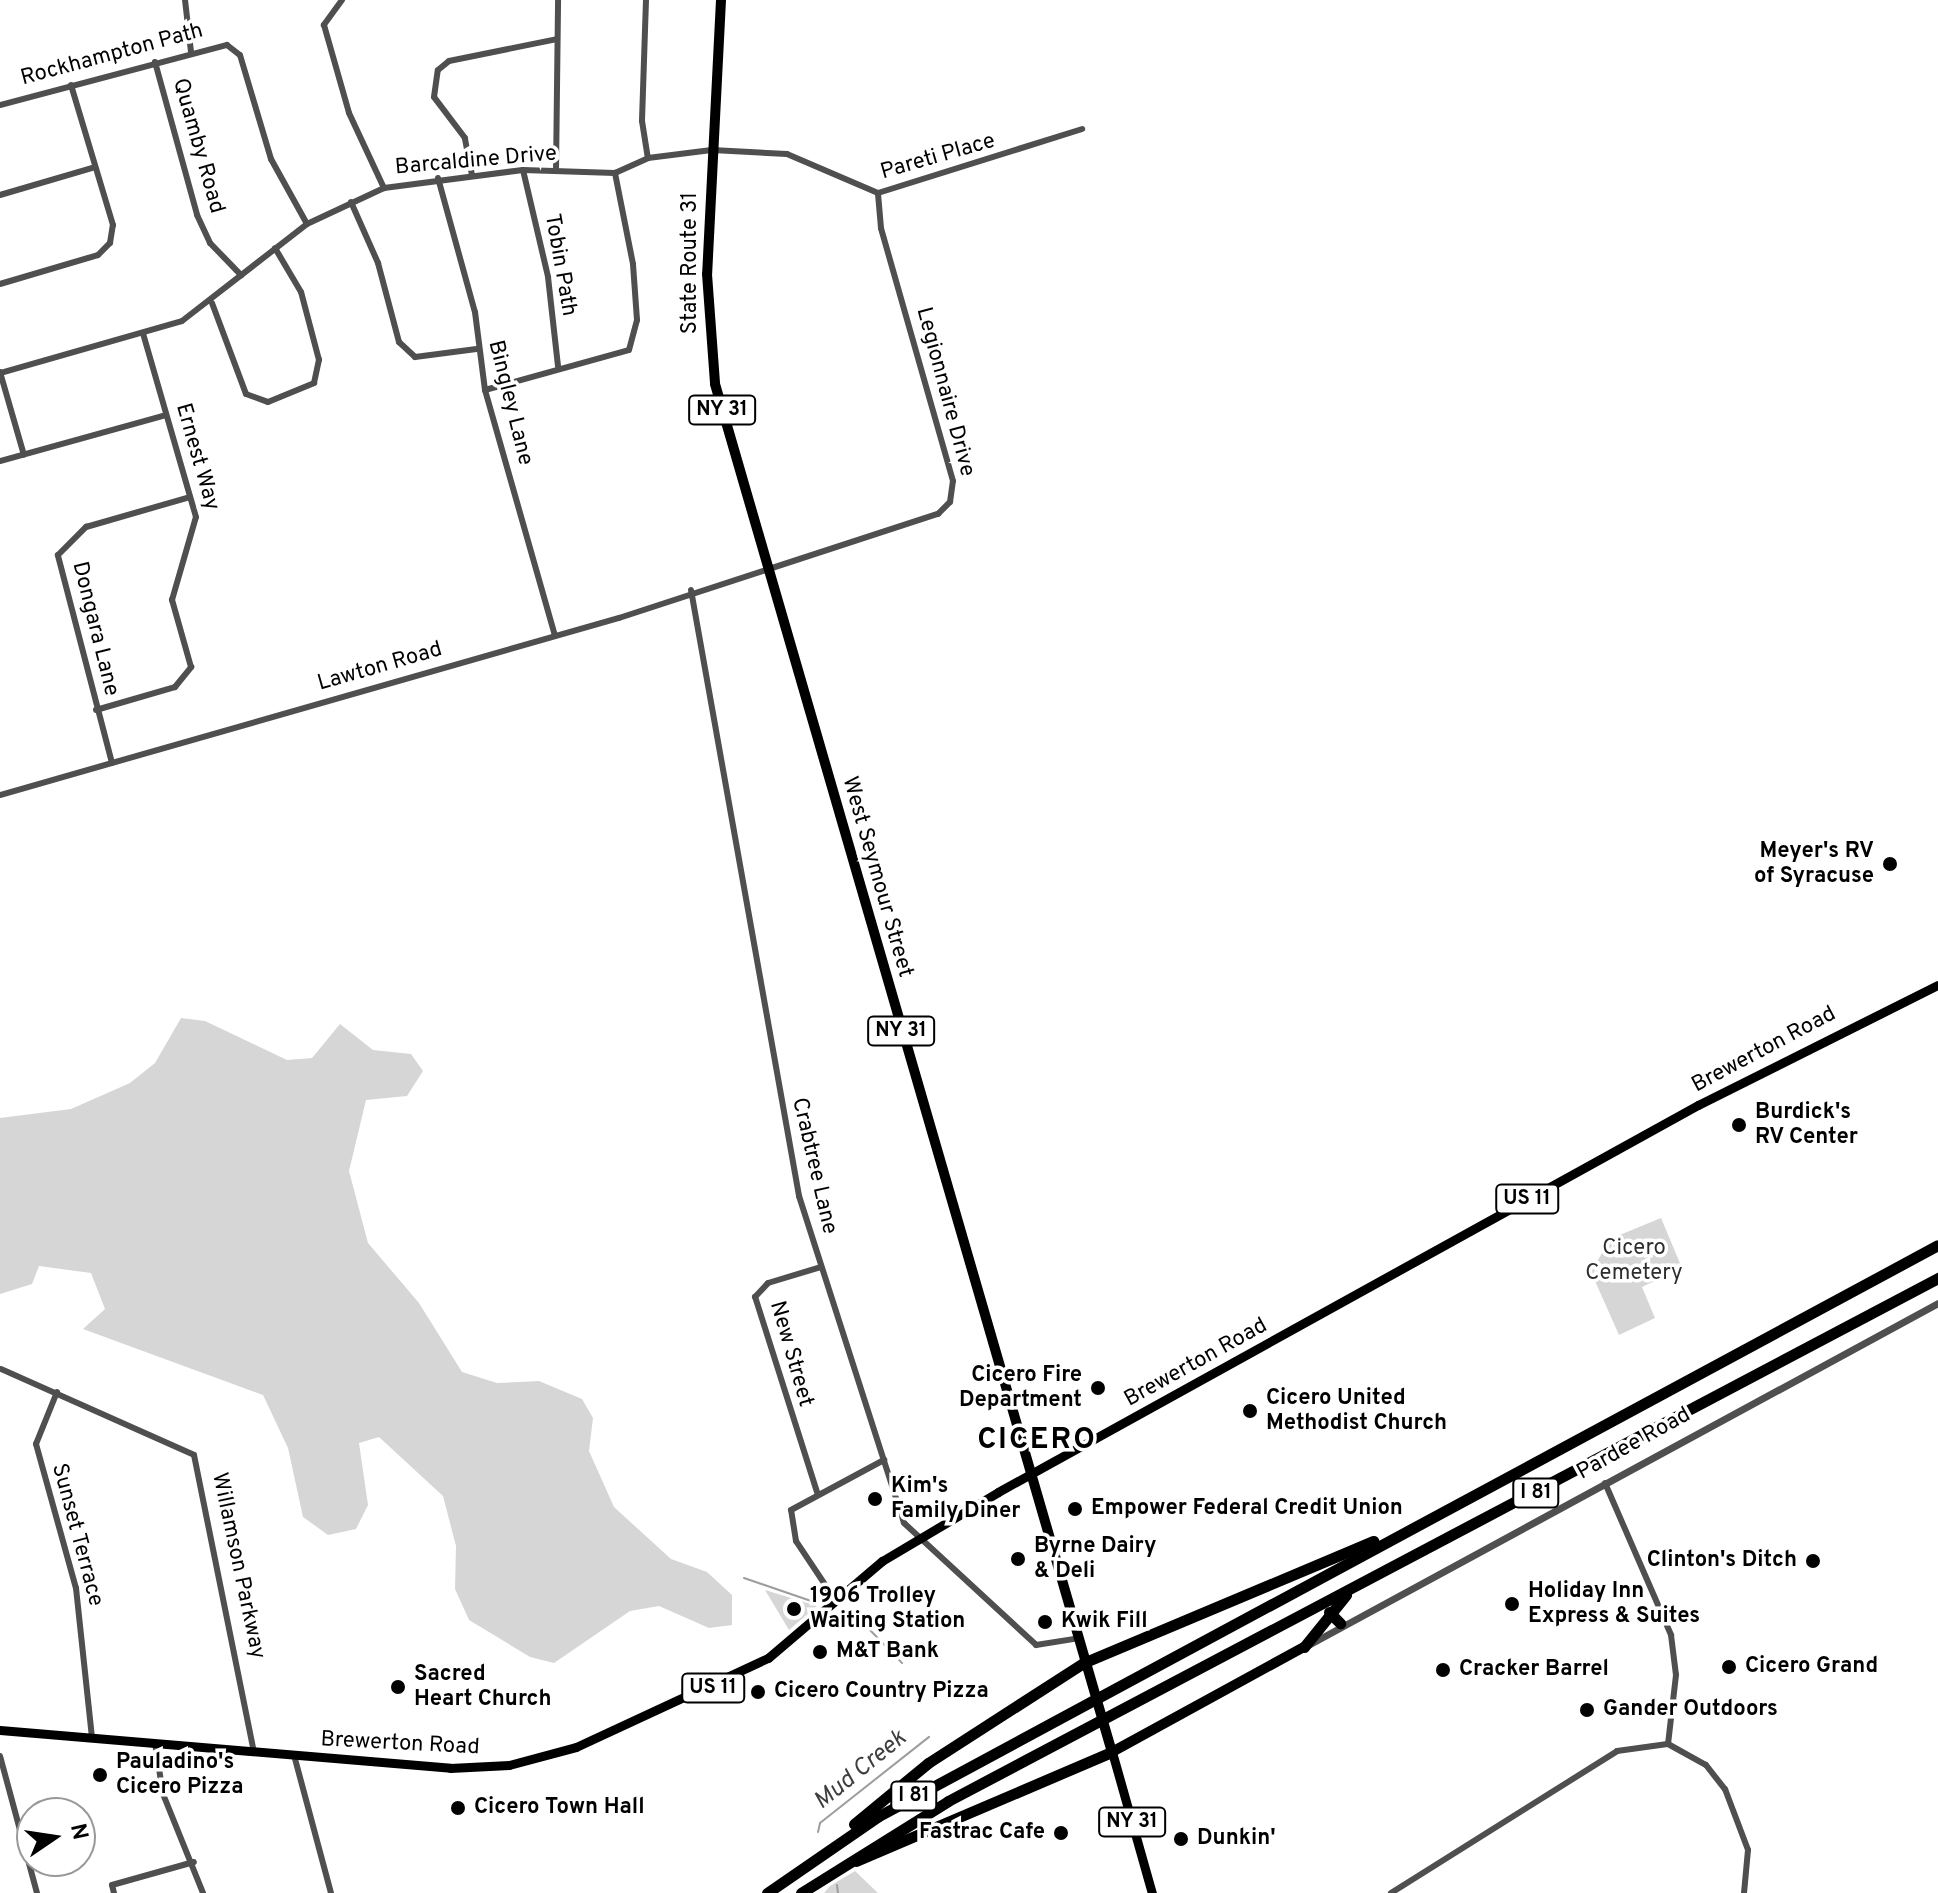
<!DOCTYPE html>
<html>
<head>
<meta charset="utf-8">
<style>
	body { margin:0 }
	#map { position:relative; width:1938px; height:1893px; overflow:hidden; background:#fff; font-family:Overpass,sans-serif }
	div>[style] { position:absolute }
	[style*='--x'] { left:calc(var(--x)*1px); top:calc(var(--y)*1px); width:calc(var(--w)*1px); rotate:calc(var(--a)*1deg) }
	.green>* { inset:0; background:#d6d6d6 }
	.stream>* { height:2px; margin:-1px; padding:0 1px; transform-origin:1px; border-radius:1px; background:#9d9d9d }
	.minor>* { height:6px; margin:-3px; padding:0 3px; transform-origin:3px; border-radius:3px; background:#4f4f4f }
	.tertiary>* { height:7px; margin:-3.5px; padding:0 3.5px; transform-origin:3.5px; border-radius:3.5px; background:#4f4f4f }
	.primary>* { height:9px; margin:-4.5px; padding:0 4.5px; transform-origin:4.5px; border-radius:4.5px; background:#000 }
	.trunk>* { height:10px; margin:-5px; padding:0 5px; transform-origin:5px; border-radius:5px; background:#000 }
	.motorway>* { height:11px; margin:-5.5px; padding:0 5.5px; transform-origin:5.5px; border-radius:5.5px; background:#000 }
	.dots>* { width:22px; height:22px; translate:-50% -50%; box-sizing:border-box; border:4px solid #fff; border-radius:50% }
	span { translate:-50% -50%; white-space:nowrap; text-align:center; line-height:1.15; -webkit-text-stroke:7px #fff; paint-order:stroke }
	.shield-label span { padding:2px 6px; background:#fff; border:2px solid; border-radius:6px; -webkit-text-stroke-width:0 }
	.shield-label { font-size:20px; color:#000; font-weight:700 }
	.street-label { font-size:22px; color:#000 }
	.poi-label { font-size:22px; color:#000; font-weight:700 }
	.right { translate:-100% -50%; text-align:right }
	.left { translate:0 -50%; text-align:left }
	.park-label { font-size:22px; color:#2d2d2d }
	.water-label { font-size:24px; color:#3e3e3e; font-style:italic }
	.district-label { font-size:30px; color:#000; font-weight:700; letter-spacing:2px }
	.north { position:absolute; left:16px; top:1797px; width:80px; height:80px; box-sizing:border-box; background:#fff; border:2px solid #999; border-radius:50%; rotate:77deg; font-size:22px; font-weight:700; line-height:32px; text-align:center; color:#000 }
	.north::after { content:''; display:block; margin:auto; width:28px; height:36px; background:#000; clip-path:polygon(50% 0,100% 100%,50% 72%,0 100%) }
</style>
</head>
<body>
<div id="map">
	<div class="green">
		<i style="clip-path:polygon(181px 1018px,205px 1021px,287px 1060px,312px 1058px,340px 1024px,373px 1050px,411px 1054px,423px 1071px,407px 1096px,366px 1100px,349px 1171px,368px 1243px,419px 1303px,462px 1372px,497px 1383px,539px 1381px,582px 1399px,593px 1418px,589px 1451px,614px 1507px,671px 1559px,707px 1572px,732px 1595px,732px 1625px,709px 1628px,659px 1606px,630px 1611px,554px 1663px,530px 1657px,469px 1620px,455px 1589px,456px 1546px,443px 1496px,379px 1437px,359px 1443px,368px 1505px,356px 1529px,328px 1535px,303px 1517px,288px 1448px,263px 1395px,83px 1329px,105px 1309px,91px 1273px,39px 1266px,32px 1284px,0 1294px,0 1118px,71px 1109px,130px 1083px,155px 1063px)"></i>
		<i style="clip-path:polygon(1661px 1218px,1682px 1268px,1642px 1287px,1655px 1318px,1619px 1335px,1591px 1272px,1610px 1239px)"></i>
		<i style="clip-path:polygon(765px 1590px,817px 1606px,789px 1630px)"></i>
		<i style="clip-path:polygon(855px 1871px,878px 1893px,824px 1893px,830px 1886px)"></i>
	</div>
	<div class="stream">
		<i style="--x:744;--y:1578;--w:74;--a:18.9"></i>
		<i style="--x:841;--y:1616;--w:30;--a:24"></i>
		<i style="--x:868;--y:1628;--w:49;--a:45.8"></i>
		<i style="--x:818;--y:1832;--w:9;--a:-77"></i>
		<i style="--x:820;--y:1823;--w:139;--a:-38.3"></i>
		<i style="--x:837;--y:1885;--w:8;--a:83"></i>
	</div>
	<div class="minor">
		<i style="--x:185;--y:0;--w:52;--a:83.4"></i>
		<i style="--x:342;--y:0;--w:31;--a:126"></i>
		<i style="--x:324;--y:25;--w:91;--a:74.1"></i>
		<i style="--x:349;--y:113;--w:83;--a:65"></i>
		<i style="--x:646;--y:0;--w:121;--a:91.9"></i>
		<i style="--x:642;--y:121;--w:37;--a:81"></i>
		<i style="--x:155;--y:62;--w:159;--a:74.6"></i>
		<i style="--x:197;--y:215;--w:31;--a:65"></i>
		<i style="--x:210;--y:243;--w:45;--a:45.9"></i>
		<i style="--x:0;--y:105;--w:235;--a:-14.8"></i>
		<i style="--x:227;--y:45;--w:16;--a:38"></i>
		<i style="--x:240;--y:55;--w:109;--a:73.4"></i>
		<i style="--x:271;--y:159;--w:74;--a:61"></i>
		<i style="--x:523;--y:170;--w:110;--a:76.8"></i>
		<i style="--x:548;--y:277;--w:90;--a:83.6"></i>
		<i style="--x:556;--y:170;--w:170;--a:-89.3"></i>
		<i style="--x:472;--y:175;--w:38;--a:-101"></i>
		<i style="--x:465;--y:138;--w:51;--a:-127.1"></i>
		<i style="--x:434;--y:97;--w:27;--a:-82"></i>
		<i style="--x:438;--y:70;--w:14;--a:-39"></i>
		<i style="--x:449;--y:61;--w:110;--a:-11.5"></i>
		<i style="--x:438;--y:178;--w:139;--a:74.6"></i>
		<i style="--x:475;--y:312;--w:79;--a:82.7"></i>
		<i style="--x:485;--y:390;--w:255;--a:74.1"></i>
		<i style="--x:0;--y:195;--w:99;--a:-16.4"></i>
		<i style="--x:351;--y:202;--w:67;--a:66.1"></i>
		<i style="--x:378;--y:263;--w:82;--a:75.1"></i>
		<i style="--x:399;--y:342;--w:22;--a:43"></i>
		<i style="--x:415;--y:357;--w:62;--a:-7.5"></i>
		<i style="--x:0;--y:284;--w:102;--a:-16.5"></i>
		<i style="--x:98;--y:255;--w:17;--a:-45"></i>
		<i style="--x:110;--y:243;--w:18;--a:-81"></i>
		<i style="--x:113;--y:225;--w:146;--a:-106.7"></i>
		<i style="--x:212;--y:303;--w:97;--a:69.5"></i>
		<i style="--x:246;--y:394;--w:23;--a:20"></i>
		<i style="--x:268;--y:402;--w:50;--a:-22.4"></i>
		<i style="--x:314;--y:383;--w:24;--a:-78"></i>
		<i style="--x:319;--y:360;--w:70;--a:-104.8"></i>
		<i style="--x:301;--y:292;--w:51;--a:-120.6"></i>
		<i style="--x:0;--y:372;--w:86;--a:73.9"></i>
		<i style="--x:0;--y:373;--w:189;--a:-15.9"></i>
		<i style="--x:182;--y:321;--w:158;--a:-37.8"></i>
		<i style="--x:307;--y:224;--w:85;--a:-25.1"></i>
		<i style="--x:384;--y:188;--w:140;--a:-7.4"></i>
		<i style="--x:523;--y:170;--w:92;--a:1.9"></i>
		<i style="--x:615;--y:173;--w:36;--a:-24"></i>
		<i style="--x:648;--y:158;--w:64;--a:-7.1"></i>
		<i style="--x:712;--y:150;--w:75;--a:3.1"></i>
		<i style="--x:787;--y:154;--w:99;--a:23.2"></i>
		<i style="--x:878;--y:193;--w:214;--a:-17.4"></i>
		<i style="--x:485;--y:390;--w:149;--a:-15.5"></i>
		<i style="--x:629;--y:350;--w:31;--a:-75"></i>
		<i style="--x:637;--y:320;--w:56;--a:-94.1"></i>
		<i style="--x:633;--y:264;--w:93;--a:-101.2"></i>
		<i style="--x:0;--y:461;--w:172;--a:-15.5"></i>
		<i style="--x:691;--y:590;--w:616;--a:79.89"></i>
		<i style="--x:799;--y:1196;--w:343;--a:72.2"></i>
		<i style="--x:904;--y:1523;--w:180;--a:42.7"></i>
		<i style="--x:1036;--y:1645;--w:39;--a:-9"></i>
		<i style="--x:96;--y:710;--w:82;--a:-16.2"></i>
		<i style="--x:175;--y:687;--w:26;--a:-51"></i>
		<i style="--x:191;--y:667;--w:70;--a:-105.8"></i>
		<i style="--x:172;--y:600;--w:86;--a:-73.9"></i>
		<i style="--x:196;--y:517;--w:191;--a:-106.1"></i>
		<i style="--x:112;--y:763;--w:215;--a:-104.6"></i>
		<i style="--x:58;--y:555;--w:40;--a:-45"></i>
		<i style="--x:86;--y:527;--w:108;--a:-16.1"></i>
		<i style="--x:0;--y:795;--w:644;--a:-15.96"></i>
		<i style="--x:619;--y:618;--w:336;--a:-18.1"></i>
		<i style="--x:938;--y:514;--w:17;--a:-45"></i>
		<i style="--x:950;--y:502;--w:21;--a:-82"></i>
		<i style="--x:953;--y:481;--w:263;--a:-105.9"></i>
		<i style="--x:881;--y:228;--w:35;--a:-95"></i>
		<i style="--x:1;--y:1369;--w:211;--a:24"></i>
		<i style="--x:194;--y:1455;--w:303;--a:78.6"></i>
		<i style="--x:57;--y:1392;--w:56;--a:112"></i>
		<i style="--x:36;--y:1444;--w:149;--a:74.5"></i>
		<i style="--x:76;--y:1588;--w:151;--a:83.9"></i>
		<i style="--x:1605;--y:1483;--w:166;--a:66.5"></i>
		<i style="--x:1671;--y:1635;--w:40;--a:82.9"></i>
		<i style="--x:1676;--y:1675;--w:69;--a:96.6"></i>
		<i style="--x:1668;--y:1744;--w:43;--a:28.9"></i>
		<i style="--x:1706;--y:1765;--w:31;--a:52"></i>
		<i style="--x:1725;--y:1789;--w:65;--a:69.3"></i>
		<i style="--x:1748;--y:1850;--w:43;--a:95.3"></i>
		<i style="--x:817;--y:1492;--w:205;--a:-107.6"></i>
		<i style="--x:755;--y:1297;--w:19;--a:-47"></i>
		<i style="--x:768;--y:1283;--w:55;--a:-16.8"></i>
		<i style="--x:836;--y:1601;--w:72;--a:-123.7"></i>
		<i style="--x:796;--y:1541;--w:31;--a:-99"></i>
		<i style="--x:791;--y:1510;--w:106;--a:-28.3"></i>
		<i style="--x:155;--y:1743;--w:52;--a:81.1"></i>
		<i style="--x:163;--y:1794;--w:107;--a:68"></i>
		<i style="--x:294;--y:1755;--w:143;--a:75"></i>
		<i style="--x:0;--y:1756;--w:142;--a:74.9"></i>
		<i style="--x:114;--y:1893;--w:8;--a:-104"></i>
		<i style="--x:112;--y:1885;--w:85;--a:-15.7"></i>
		<i style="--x:1391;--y:1893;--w:267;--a:-32.1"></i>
		<i style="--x:1617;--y:1751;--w:51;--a:-7.8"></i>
	</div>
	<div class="tertiary">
		<i style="--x:1310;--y:1644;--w:715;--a:-28.5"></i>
	</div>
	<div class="primary">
		<i style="--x:0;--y:1730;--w:452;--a:4.8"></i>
		<i style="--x:450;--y:1768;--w:59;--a:-2.9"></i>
		<i style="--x:509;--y:1765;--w:69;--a:-15"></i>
		<i style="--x:576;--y:1747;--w:212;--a:-24.9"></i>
		<i style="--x:768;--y:1658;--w:150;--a:-40.4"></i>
		<i style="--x:882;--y:1561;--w:135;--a:-30.7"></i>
		<i style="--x:998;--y:1492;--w:800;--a:-28.94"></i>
		<i style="--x:1698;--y:1105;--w:268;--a:-26.6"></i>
		<i style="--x:1112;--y:1752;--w:147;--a:74.2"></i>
	</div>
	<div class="trunk">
		<i style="--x:721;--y:0;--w:274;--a:92.9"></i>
		<i style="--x:707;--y:274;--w:110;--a:85.8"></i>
		<i style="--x:715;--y:384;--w:1424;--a:73.82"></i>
		<i style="--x:1112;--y:1752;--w:219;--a:-28.7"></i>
	</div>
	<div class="motorway">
		<i style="--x:1329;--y:1612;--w:16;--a:45"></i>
		<i style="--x:1304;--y:1647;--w:67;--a:-51.1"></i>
		<i style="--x:854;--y:1824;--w:96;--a:-39.5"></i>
		<i style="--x:928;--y:1763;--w:184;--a:-32.8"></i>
		<i style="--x:1083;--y:1663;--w:315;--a:-22.8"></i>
		<i style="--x:856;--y:1861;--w:278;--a:-23.1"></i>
		<i style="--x:767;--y:1893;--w:134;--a:-34.6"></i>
		<i style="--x:877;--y:1817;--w:1205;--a:-28.33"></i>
		<i style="--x:801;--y:1893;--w:173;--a:-32"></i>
		<i style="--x:948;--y:1801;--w:1120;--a:-27.85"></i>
	</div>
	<div class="dots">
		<i style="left:1890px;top:864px;background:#000"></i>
		<i style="left:1739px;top:1125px;background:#000"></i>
		<i style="left:1098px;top:1388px;background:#000"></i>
		<i style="left:1250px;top:1411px;background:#000"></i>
		<i style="left:875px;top:1499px;background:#000"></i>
		<i style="left:1075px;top:1509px;background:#000"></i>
		<i style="left:1018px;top:1559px;background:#000"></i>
		<i style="left:1813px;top:1561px;background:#000"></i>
		<i style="left:1512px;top:1604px;background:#000"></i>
		<i style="left:794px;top:1609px;background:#000"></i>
		<i style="left:1045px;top:1622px;background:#000"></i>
		<i style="left:820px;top:1652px;background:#000"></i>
		<i style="left:1729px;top:1667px;background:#000"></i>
		<i style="left:1443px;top:1670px;background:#000"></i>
		<i style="left:398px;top:1687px;background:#000"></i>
		<i style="left:758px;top:1692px;background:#000"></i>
		<i style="left:1587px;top:1710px;background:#000"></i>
		<i style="left:100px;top:1775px;background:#000"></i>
		<i style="left:458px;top:1808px;background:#000"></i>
		<i style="left:1061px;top:1833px;background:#000"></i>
		<i style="left:1181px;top:1839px;background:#000"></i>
	</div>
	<div class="shield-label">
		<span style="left:722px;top:410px">NY 31</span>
		<span style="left:901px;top:1031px">NY 31</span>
		<span style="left:1527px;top:1199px">US 11</span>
		<span style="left:1536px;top:1493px">I 81</span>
		<span style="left:713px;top:1688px">US 11</span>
		<span style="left:914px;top:1796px">I 81</span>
		<span style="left:1132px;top:1822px">NY 31</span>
	</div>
	<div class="street-label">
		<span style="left:112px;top:55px;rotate:-15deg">Rockhampton Path</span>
		<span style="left:198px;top:146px;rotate:74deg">Quamby Road</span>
		<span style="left:938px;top:157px;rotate:-16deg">Pareti Place</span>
		<span style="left:476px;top:161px;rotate:-5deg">Barcaldine Drive</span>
		<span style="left:691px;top:263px;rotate:-90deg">State Route 31</span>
		<span style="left:560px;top:265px;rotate:80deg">Tobin Path</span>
		<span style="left:945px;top:392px;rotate:75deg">Legionnaire Drive</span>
		<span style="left:510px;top:403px;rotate:76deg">Bingley Lane</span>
		<span style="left:197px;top:457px;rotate:74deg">Ernest Way</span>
		<span style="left:95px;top:629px;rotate:76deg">Dongara Lane</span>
		<span style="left:380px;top:667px;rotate:-16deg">Lawton Road</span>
		<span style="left:877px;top:877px;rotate:74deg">West Seymour Street</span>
		<span style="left:1764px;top:1050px;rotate:-28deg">Brewerton Road</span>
		<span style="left:814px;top:1166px;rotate:77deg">Crabtree Lane</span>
		<span style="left:791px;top:1354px;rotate:74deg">New Street</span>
		<span style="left:1196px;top:1363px;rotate:-29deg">Brewerton Road</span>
		<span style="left:1634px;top:1444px;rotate:-29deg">Pardee Road</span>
		<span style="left:77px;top:1535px;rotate:75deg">Sunset Terrace</span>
		<span style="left:238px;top:1566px;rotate:78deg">Willamson Parkway</span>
		<span style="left:400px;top:1744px;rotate:3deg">Brewerton Road</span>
	</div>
	<div class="poi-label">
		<span class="right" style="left:1874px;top:864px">Meyer's RV<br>of Syracuse</span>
		<span class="left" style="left:1755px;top:1125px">Burdick's<br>RV Center</span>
		<span class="right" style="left:1082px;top:1388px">Cicero Fire<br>Department</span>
		<span class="left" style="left:1266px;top:1411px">Cicero United<br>Methodist Church</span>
		<span class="left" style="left:891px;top:1499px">Kim's<br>Family Diner</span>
		<span class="left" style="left:1091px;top:1509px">Empower Federal Credit Union</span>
		<span class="left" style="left:1034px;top:1559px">Byrne Dairy<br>&amp; Deli</span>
		<span class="right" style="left:1797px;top:1561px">Clinton's Ditch</span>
		<span class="left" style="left:1528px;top:1604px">Holiday Inn<br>Express &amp; Suites</span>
		<span class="left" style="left:810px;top:1609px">1906 Trolley<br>Waiting Station</span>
		<span class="left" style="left:1061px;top:1622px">Kwik Fill</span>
		<span class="left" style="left:836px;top:1652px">M&amp;T Bank</span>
		<span class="left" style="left:1745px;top:1667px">Cicero Grand</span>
		<span class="left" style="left:1459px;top:1670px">Cracker Barrel</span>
		<span class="left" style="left:414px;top:1687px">Sacred<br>Heart Church</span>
		<span class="left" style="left:774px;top:1692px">Cicero Country Pizza</span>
		<span class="left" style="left:1603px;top:1710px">Gander Outdoors</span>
		<span class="left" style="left:116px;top:1775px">Pauladino's<br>Cicero Pizza</span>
		<span class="left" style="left:474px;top:1808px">Cicero Town Hall</span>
		<span class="right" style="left:1045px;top:1833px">Fastrac Cafe</span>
		<span class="left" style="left:1197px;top:1839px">Dunkin'</span>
	</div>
	<div class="park-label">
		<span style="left:1634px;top:1261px">Cicero<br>Cemetery</span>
	</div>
	<div class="water-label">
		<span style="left:861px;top:1771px;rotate:-39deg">Mud Creek</span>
	</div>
	<div class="district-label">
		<span style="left:1037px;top:1441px">CICERO</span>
	</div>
	<div class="north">N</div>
</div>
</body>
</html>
